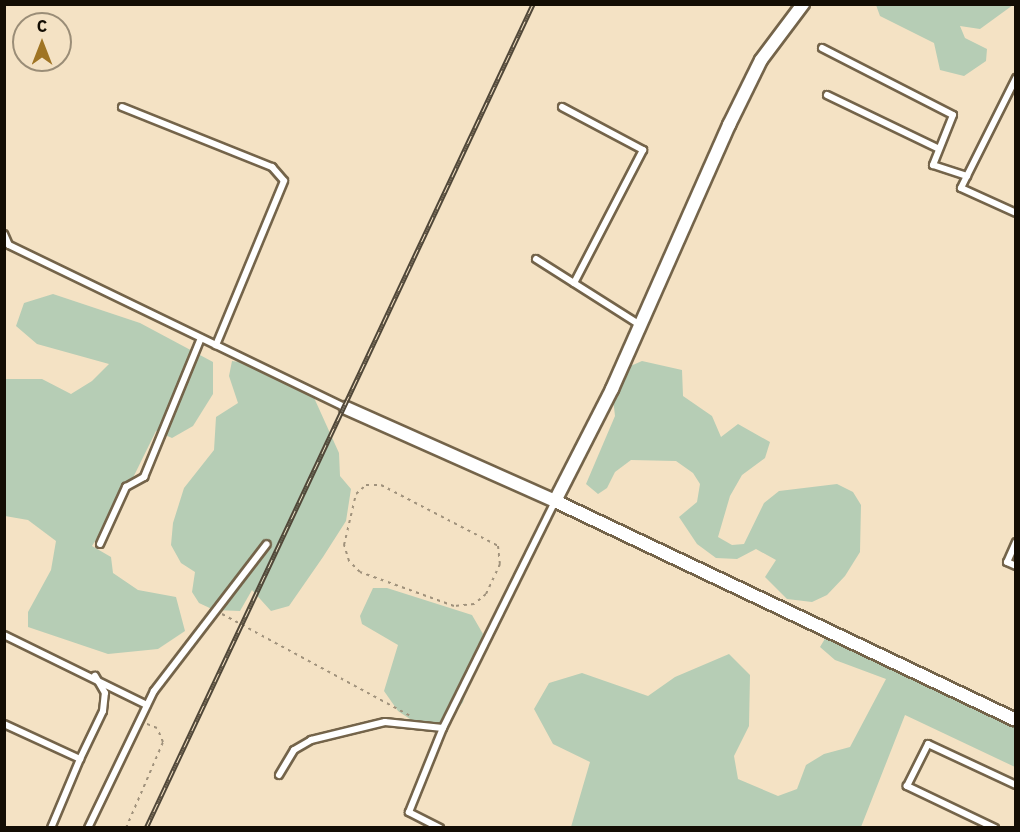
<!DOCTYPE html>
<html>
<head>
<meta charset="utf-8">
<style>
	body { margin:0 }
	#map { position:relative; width:1020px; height:832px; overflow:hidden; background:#f4e2c4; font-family:"IBM Plex Sans",sans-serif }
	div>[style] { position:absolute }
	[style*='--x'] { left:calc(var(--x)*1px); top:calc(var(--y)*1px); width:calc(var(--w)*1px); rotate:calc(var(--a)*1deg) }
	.green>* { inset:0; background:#b6cdb5 }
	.path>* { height:2px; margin-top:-1px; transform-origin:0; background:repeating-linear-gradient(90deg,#a0927c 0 3px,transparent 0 7.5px) }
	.roads { filter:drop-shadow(2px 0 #74644a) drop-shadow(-2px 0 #74644a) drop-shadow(0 2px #74644a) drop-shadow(0 -2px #74644a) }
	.lane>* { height:6px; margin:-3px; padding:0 3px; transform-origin:3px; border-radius:3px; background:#fff }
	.street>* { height:12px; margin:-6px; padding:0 6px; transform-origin:6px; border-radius:6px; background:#fff }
	.rail>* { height:5px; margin-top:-2.5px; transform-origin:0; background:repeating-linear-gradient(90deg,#f4e2c4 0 9px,#504738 0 18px); box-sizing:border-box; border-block:2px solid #504738 }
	span { translate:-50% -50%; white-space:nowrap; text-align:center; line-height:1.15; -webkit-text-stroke:6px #f4e2c4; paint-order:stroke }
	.frame { position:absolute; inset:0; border:6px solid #130d04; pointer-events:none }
	.north { position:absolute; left:12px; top:12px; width:60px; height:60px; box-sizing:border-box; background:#f4e2c4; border:2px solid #9a8d77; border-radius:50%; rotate:0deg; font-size:16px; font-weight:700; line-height:24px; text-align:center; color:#130d04 }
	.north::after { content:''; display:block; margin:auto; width:21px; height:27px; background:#9f7423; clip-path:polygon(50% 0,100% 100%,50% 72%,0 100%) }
</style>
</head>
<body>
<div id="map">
	<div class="green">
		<i style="clip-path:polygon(876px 5px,876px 4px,1013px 5px,980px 29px,960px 26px,965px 38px,987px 49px,986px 61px,964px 76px,940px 70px,934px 43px,880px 16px)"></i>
		<i style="clip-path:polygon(53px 294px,140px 323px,213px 362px,213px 394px,193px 426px,172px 438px,156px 431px,125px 494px,92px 546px,111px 557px,113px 573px,138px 590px,176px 597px,185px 631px,158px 649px,108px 654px,28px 627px,28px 612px,51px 570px,56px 541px,28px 520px,5px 516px,4px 379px,42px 379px,71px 394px,92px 381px,109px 364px,37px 344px,16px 326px,24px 303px)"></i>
		<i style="clip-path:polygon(232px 361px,254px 364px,311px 391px,339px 453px,340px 476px,351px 489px,346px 521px,323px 557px,289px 606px,271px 611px,252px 590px,240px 611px,214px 610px,199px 603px,192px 592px,195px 572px,181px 563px,171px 545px,173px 523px,184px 488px,214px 450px,216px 417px,238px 403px,229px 376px)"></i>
		<i style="clip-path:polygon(642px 361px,682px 370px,683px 396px,712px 416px,721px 437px,738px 424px,770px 442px,765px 458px,742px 475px,730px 496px,718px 537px,732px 545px,744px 544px,764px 503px,779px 491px,837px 484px,853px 492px,861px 505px,860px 552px,845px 576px,827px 595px,812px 602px,787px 599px,765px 577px,776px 560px,756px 549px,737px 559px,716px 558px,697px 544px,679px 517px,697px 502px,700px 484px,693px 473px,676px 461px,631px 460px,615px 472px,607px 488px,598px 494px,586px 484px,615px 416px,612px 389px,619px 371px)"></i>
		<i style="clip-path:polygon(373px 588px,387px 588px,472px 615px,483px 634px,463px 702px,448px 723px,422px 727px,398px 711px,384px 691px,398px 645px,362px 624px,360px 616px)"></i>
		<i style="clip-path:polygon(829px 632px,1015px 724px,1015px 767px,905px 715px,861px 827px,571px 827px,590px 762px,553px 744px,534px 709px,549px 683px,582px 673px,648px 696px,675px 677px,729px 654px,750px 675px,749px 726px,734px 756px,738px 779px,778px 796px,797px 789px,806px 765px,824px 754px,850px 747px,886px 679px,835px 660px,820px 647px)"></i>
	</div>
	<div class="path">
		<i style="--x:366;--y:485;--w:15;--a:0"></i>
		<i style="--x:381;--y:485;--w:132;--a:27.5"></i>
		<i style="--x:498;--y:546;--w:18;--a:84"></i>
		<i style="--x:500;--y:564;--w:33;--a:115"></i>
		<i style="--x:486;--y:594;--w:16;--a:140"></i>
		<i style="--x:474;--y:604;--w:20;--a:174"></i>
		<i style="--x:454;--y:606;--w:100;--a:-160.1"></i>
		<i style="--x:360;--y:572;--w:16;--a:-135"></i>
		<i style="--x:349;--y:561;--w:17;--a:-107"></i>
		<i style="--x:344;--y:545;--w:52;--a:-76.8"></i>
		<i style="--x:356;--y:494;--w:13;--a:-42"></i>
		<i style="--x:222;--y:614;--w:213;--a:28.4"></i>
		<i style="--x:126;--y:828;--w:94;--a:-66.7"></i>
		<i style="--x:163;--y:742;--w:15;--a:-113"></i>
		<i style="--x:157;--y:728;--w:11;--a:-158"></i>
	</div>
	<div class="roads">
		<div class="lane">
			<i style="--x:822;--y:48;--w:147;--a:27.1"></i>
			<i style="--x:953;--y:115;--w:54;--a:111.8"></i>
			<i style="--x:933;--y:165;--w:36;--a:18"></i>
			<i style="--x:1016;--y:78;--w:123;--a:116.6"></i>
			<i style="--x:961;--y:188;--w:60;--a:24.4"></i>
			<i style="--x:827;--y:95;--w:124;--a:25.7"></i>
			<i style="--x:122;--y:107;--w:162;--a:21.8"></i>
			<i style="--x:272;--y:167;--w:18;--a:49"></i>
			<i style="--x:284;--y:181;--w:178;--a:112.5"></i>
			<i style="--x:562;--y:107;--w:92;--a:28"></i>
			<i style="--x:643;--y:150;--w:150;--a:117.4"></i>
			<i style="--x:4;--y:234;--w:12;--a:66"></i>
			<i style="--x:9;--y:245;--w:374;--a:25.8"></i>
			<i style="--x:536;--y:259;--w:123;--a:32.4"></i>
			<i style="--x:1016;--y:542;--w:22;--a:114"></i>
			<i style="--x:1007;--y:562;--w:10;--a:24"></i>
			<i style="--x:100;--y:544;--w:63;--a:-65.5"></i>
			<i style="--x:126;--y:487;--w:21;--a:-29"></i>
			<i style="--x:144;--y:477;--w:150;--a:-67.7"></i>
			<i style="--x:4;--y:635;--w:159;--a:26.1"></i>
			<i style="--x:4;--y:724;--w:84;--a:24.7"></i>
			<i style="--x:80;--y:759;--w:53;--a:-64.4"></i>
			<i style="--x:103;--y:711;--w:18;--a:-84"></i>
			<i style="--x:105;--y:693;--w:20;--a:-120"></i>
			<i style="--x:279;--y:775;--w:29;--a:-59"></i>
			<i style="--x:294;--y:750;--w:20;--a:-30"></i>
			<i style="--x:311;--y:740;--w:76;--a:-13.7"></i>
			<i style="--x:385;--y:722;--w:58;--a:5.9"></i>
			<i style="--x:443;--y:728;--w:253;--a:-63.7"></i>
			<i style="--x:51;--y:828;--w:75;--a:-67.2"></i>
			<i style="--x:88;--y:828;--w:152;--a:-64.3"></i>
			<i style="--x:154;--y:691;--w:185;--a:-52.5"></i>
			<i style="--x:440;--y:828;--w:35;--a:-153"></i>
			<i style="--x:409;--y:812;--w:91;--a:-68"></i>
			<i style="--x:995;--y:828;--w:98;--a:-154.5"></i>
			<i style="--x:907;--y:786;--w:47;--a:-63.4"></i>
			<i style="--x:928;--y:744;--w:97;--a:25"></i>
		</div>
		<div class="street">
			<i style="--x:346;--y:408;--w:229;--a:24"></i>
			<i style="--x:555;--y:501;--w:510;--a:25.41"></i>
			<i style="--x:555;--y:501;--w:126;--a:-63"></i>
			<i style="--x:612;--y:389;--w:289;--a:-66.1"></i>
			<i style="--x:729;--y:125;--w:72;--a:-63.8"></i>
			<i style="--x:761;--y:60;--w:70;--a:-53.1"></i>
		</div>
	</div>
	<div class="rail">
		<i style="--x:146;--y:828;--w:910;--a:-64.84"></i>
	</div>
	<div class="frame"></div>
	<div class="north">С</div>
</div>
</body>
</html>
